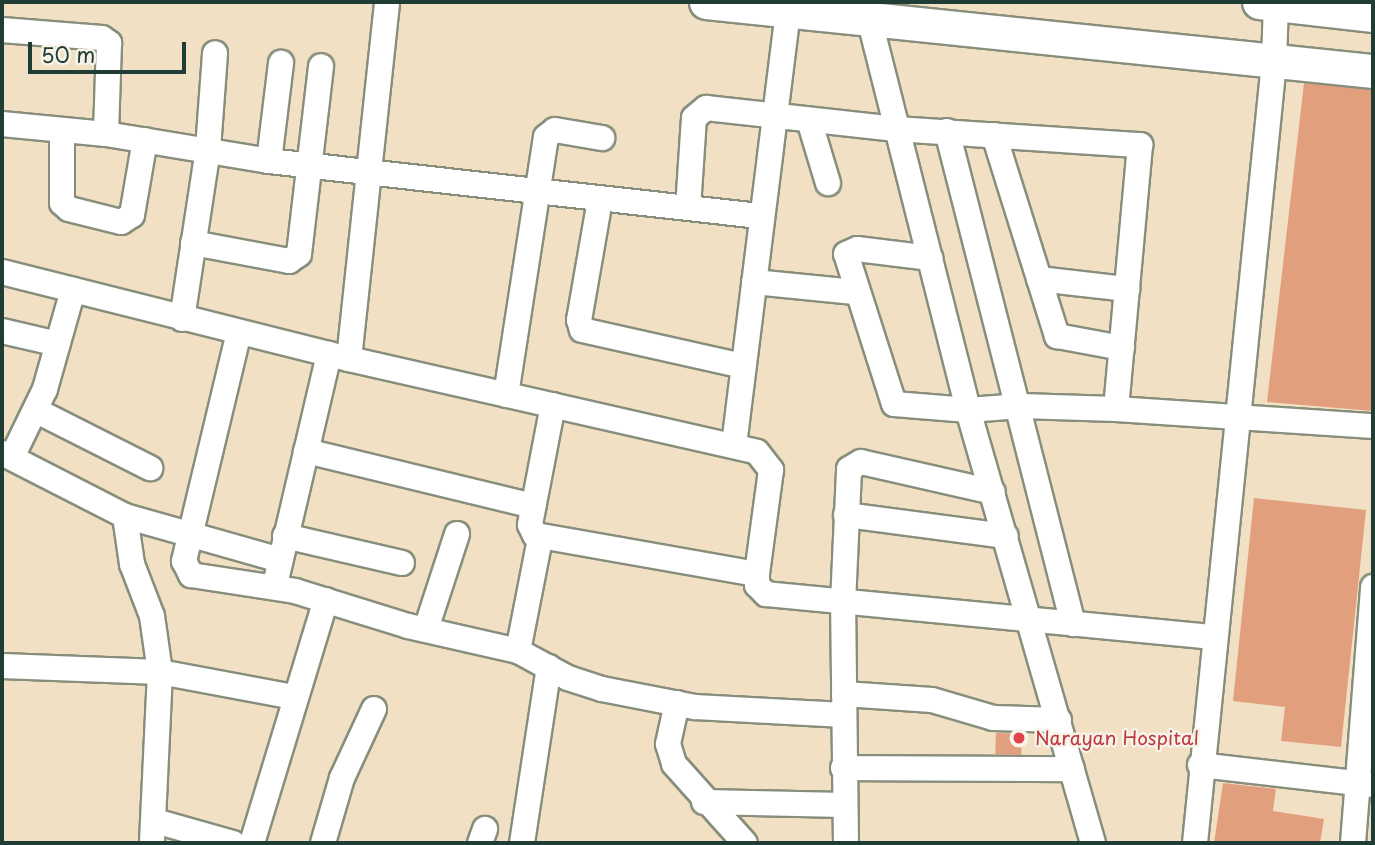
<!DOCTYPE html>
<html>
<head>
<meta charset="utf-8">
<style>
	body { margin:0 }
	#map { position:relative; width:1375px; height:845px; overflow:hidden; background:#f1e0c3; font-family:"Playpen Sans",sans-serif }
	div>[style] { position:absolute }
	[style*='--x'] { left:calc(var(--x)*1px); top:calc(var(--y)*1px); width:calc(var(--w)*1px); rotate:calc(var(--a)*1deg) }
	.building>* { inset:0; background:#e19f7e; transform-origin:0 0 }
	.roads { filter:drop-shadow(2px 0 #888e7c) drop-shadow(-2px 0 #888e7c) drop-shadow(0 2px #888e7c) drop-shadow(0 -2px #888e7c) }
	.street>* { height:24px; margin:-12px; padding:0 12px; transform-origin:12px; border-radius:12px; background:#fff }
	.secondary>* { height:33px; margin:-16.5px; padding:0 16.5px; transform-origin:16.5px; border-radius:16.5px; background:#fff }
	.dots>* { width:19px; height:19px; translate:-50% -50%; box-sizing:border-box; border:4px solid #f7f3e8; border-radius:50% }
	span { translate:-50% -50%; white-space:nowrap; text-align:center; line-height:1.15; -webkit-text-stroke:5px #f7f3e8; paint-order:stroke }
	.health-label { font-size:19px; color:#be3a42 }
	.left { translate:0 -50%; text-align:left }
	.frame { position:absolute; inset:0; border:4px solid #1f3d34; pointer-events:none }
	.scale { position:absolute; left:28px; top:42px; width:158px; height:32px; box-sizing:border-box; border:4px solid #1f3d34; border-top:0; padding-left:9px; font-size:21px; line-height:24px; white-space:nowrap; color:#1f3d34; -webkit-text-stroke:5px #f7f3e8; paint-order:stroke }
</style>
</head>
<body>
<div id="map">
	<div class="building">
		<i style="clip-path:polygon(1304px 83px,1373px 90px,1373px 411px,1267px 402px)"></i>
		<i style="clip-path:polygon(1254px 498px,1366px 510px,1341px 747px,1281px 741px,1285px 707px,1233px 701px)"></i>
		<i style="left:996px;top:733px;width:26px;height:21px;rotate:2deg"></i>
		<i style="clip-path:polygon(1223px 783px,1276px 789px,1273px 811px,1324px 819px,1320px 843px,1214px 843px)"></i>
	</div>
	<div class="roads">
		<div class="street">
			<i style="--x:865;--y:2;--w:421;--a:75.8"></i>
			<i style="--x:968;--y:410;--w:451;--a:73.9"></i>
			<i style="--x:2;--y:30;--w:100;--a:4.6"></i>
			<i style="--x:102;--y:38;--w:9;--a:36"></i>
			<i style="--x:109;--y:43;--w:91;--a:91.9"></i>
			<i style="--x:809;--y:120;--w:66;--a:73.2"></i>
			<i style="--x:2;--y:124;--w:104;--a:5.5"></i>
			<i style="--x:106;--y:134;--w:165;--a:9.4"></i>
			<i style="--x:269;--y:161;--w:496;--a:6.4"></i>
			<i style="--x:62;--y:130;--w:73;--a:90"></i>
			<i style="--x:62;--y:203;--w:9;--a:41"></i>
			<i style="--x:69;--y:209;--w:54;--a:14"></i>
			<i style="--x:121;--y:222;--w:13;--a:-32"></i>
			<i style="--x:132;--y:215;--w:76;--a:-80.2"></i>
			<i style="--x:947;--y:131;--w:509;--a:75.66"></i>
			<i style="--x:994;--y:135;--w:211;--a:72.6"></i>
			<i style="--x:1057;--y:336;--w:66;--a:10.5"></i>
			<i style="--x:269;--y:161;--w:99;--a:-83"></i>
			<i style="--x:600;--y:200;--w:122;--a:99.9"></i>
			<i style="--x:579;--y:320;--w:10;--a:73"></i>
			<i style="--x:582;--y:330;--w:165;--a:12.6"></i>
			<i style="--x:688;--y:208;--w:90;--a:-86.2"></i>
			<i style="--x:694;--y:118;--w:16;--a:-40"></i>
			<i style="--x:706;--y:108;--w:191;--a:6.3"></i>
			<i style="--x:896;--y:129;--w:245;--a:3.8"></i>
			<i style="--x:1140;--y:145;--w:265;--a:95.2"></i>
			<i style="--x:1116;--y:409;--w:95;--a:-178.2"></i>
			<i style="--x:1021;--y:406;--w:53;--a:175.7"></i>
			<i style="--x:968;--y:410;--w:74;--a:-175.4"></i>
			<i style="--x:894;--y:404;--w:157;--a:-107.7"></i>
			<i style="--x:846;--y:254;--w:12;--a:-24"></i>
			<i style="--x:857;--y:249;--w:74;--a:7"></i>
			<i style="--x:193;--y:243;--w:98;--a:10.6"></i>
			<i style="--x:289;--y:261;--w:12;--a:-35"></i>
			<i style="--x:299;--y:254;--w:189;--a:-83.3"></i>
			<i style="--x:2;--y:272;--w:358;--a:14.1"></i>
			<i style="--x:349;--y:359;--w:418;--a:12.8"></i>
			<i style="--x:757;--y:452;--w:23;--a:52"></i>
			<i style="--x:771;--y:470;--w:105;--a:97.7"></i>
			<i style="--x:757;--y:574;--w:11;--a:90"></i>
			<i style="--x:757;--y:585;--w:13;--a:45"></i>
			<i style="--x:766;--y:594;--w:451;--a:5.5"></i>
			<i style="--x:1039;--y:279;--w:89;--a:6.5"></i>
			<i style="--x:754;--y:282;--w:101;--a:5.7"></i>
			<i style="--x:182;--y:319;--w:172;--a:-81.3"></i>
			<i style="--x:208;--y:149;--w:96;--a:-85.8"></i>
			<i style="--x:2;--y:331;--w:57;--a:13.1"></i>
			<i style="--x:239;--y:332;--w:236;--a:103.5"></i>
			<i style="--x:184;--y:561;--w:16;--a:63"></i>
			<i style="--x:191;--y:575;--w:105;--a:8.7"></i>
			<i style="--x:295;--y:591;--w:118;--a:17.2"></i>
			<i style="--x:408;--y:626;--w:113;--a:12.8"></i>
			<i style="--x:518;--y:651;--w:57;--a:28.4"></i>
			<i style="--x:568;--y:678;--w:36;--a:18"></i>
			<i style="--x:602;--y:689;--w:95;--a:11"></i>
			<i style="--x:695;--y:707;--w:149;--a:3.1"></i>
			<i style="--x:349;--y:359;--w:359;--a:-83.9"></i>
			<i style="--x:506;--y:395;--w:261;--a:-81.2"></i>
			<i style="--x:546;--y:137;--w:11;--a:-38"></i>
			<i style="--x:555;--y:130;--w:48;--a:9.7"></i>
			<i style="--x:553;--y:405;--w:122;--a:100.9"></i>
			<i style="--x:530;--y:525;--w:11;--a:63"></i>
			<i style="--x:535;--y:535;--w:225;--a:10"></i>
			<i style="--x:1116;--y:409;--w:258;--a:3.8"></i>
			<i style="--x:37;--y:411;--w:127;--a:26.8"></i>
			<i style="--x:734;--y:445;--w:438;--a:-82.9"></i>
			<i style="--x:306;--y:451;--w:234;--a:13.6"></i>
			<i style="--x:2;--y:453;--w:138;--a:27.1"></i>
			<i style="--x:125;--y:516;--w:161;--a:15.8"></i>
			<i style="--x:12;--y:457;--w:76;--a:-64.1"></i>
			<i style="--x:45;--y:389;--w:103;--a:-74.2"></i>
			<i style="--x:846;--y:515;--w:161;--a:7.5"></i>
			<i style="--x:125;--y:516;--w:49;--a:81.7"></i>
			<i style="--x:132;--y:564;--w:56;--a:69"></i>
			<i style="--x:152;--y:616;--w:57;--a:81.9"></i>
			<i style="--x:160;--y:672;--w:171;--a:92.7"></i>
			<i style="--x:285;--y:536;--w:120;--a:13"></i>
			<i style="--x:277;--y:576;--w:228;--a:-76.8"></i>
			<i style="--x:426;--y:629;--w:100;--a:-71.9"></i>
			<i style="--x:518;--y:651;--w:114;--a:-78.9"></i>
			<i style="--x:2;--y:666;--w:158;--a:2.2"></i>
			<i style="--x:160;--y:672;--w:136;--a:10.6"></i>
			<i style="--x:844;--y:694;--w:88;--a:3.9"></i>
			<i style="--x:932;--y:700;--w:64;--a:16.4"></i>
			<i style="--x:993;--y:718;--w:66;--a:1.7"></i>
			<i style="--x:677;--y:703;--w:42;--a:102.4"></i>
			<i style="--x:668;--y:744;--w:21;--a:73"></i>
			<i style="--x:674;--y:764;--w:106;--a:48.1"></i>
			<i style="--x:1200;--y:765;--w:174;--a:6.6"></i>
			<i style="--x:843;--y:768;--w:229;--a:0.3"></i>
			<i style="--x:704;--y:802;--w:141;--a:1.2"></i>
			<i style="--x:155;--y:821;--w:81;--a:15.8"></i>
			<i style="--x:252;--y:843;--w:254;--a:-73.1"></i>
			<i style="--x:323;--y:843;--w:68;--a:-73.7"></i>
			<i style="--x:342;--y:778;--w:76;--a:-65.1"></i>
			<i style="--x:480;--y:843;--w:15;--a:-70"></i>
			<i style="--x:522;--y:843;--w:178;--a:-81.3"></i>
			<i style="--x:846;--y:843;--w:240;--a:-90.7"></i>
			<i style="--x:843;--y:603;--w:134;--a:-87.4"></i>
			<i style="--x:849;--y:469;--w:14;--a:-30"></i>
			<i style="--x:861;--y:462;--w:135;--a:12.8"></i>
			<i style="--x:1195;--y:843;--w:784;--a:-84.22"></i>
			<i style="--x:1274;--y:63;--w:59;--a:-88.1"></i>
			<i style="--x:1353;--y:843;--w:257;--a:-85.5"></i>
		</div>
		<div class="secondary">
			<i style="--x:706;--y:2;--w:671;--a:5.91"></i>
			<i style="--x:1259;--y:2;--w:115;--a:6.5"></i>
		</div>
	</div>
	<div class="dots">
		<i style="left:1019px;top:738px;background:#e0444e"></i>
	</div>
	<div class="health-label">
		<span class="left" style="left:1035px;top:738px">Narayan Hospital</span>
	</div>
	<div class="frame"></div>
	<div class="scale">50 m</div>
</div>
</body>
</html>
